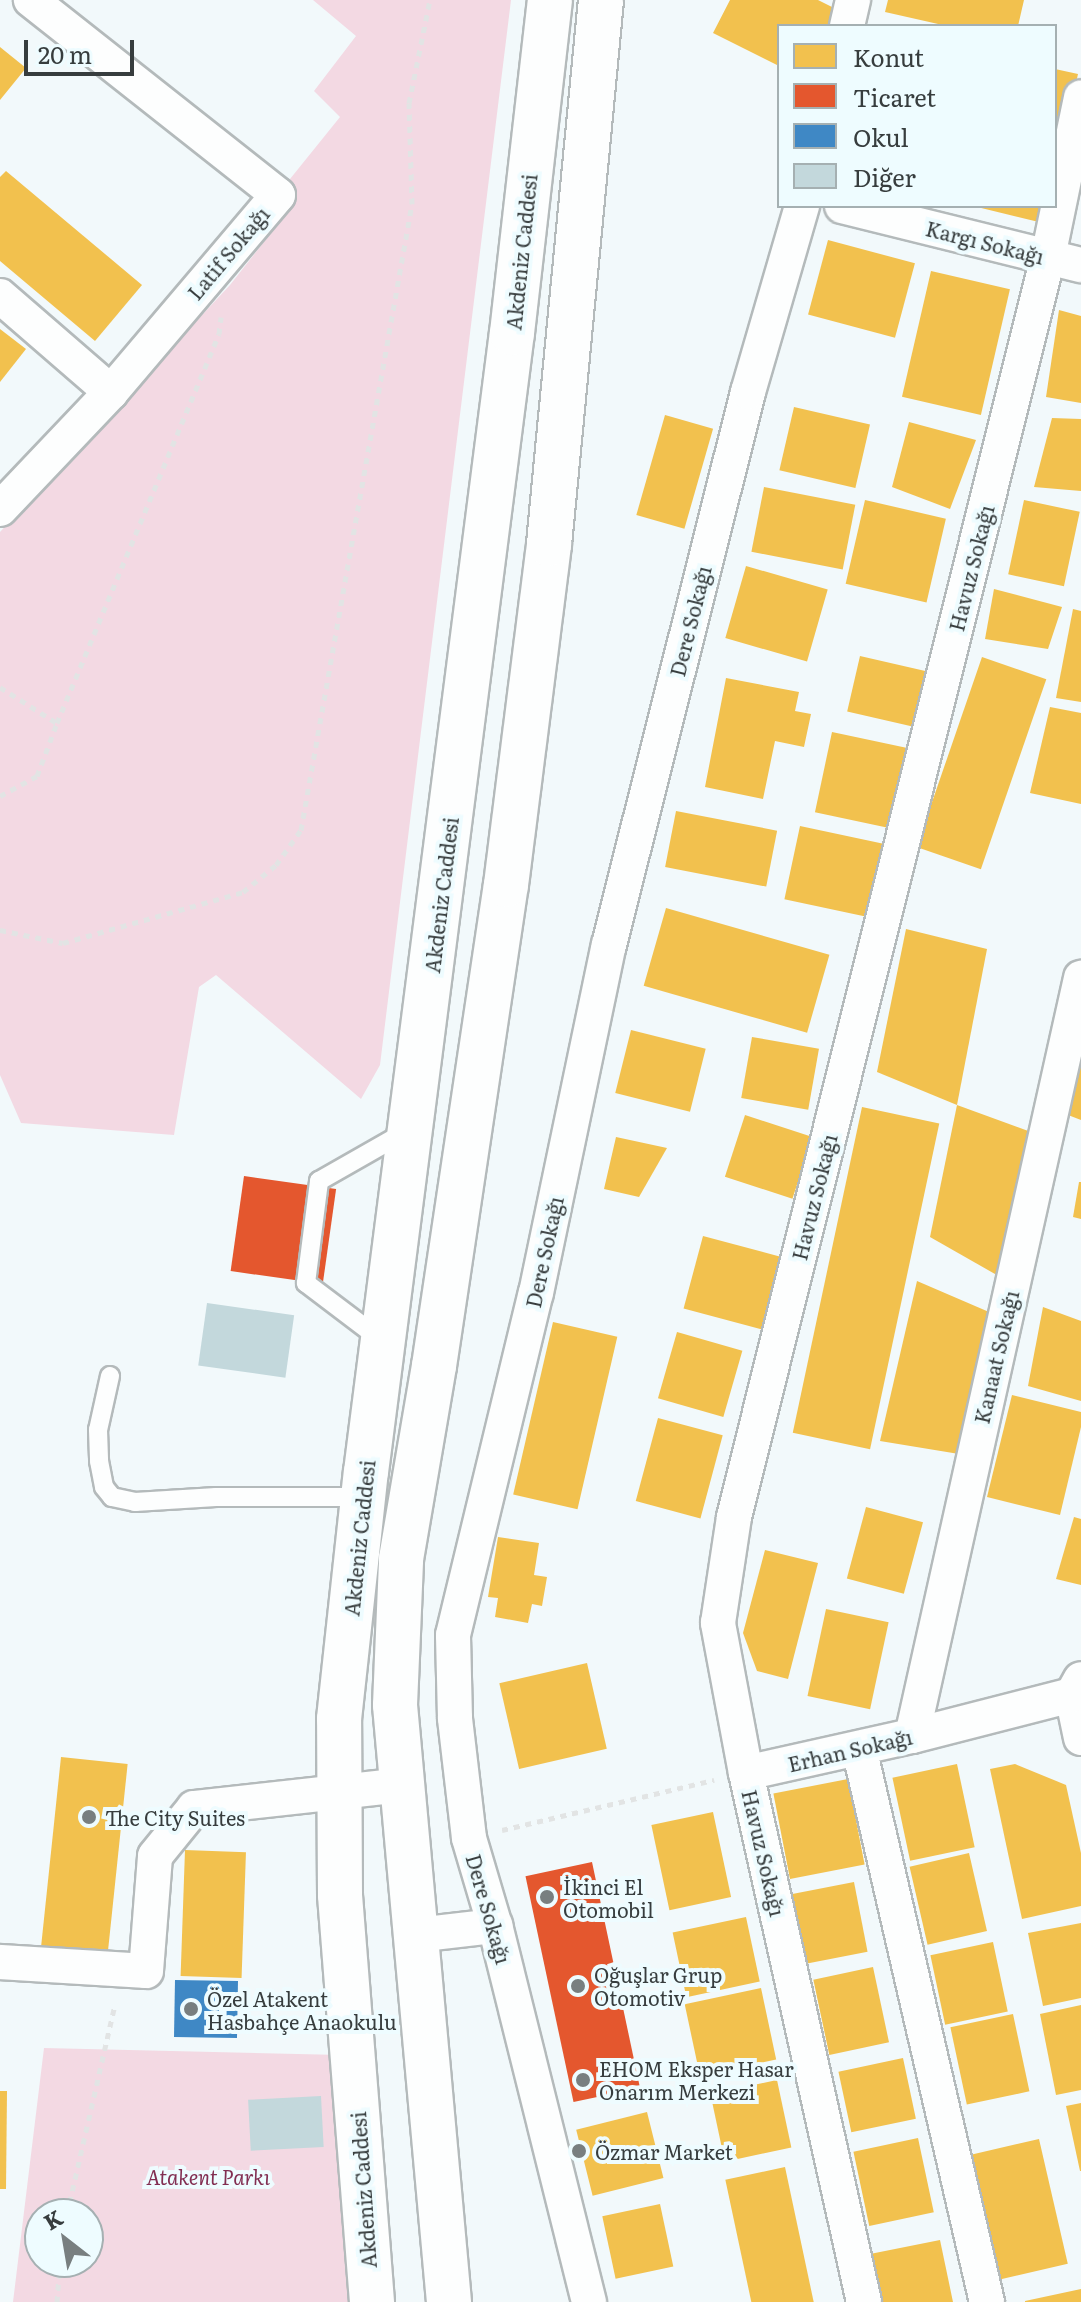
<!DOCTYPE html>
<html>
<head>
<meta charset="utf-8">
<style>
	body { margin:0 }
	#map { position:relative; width:1081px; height:2302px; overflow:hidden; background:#f2f9fb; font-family:Literata,serif }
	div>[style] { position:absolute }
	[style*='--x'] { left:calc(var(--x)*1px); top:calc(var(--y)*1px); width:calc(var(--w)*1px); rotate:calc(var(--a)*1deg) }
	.green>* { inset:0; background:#f3d9e3 }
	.homes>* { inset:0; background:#f2c14e; transform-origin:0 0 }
	.shops>* { inset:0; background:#e4572e; transform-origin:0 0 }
	.schools>* { inset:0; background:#3f88c5; transform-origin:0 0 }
	.building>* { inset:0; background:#c3d8dc; transform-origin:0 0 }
	.path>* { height:5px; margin-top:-2.5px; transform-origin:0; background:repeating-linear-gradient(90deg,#e2e4e4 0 6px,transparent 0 12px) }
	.roads { filter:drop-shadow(2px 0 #b4babb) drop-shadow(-2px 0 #b4babb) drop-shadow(0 2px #b4babb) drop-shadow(0 -2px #b4babb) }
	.lane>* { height:18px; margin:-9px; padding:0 9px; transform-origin:9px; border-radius:9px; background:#fdfefe }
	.street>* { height:34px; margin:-17px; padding:0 17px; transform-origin:17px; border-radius:17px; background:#fdfefe }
	.primary>* { height:44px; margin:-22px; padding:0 22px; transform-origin:22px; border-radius:22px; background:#fdfefe }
	.dots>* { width:22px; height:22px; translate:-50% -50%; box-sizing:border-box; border:4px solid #eefcff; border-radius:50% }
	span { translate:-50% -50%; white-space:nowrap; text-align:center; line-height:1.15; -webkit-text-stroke:8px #eefcff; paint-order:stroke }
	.street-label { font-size:20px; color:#373d3e }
	.poi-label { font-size:20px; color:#373d3e }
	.left { translate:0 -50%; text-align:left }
	.park-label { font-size:20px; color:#822e52; font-style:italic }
	.legend { position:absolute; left:777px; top:24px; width:280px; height:184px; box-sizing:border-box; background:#eefcff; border:2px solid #a5b0b2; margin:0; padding:10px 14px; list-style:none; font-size:24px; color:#373d3e }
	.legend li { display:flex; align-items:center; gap:16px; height:40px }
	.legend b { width:40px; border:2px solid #a5b0b2 }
	.north { position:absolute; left:24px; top:2198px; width:80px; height:80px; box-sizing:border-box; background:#eefcff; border:2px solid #a5b0b2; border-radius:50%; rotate:329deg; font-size:22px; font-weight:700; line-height:32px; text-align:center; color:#373d3e }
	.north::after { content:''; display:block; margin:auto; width:28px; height:36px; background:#787f80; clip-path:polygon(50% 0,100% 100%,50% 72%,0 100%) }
	.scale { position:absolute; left:24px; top:40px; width:110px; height:36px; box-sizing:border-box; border:4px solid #373d3e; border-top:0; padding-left:10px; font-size:24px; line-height:28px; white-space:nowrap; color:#373d3e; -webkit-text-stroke:6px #eefcff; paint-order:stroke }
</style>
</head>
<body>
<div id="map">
	<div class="green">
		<i style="clip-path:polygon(313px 0,511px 0,380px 1065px,361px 1099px,216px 975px,199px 987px,174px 1135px,21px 1123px,0 1075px,0 532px,230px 285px,297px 200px,290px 179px,340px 117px,314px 91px,356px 36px)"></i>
		<i style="clip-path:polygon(evenodd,44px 2048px,341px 2055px,363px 2302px,13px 2302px,44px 2048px,40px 2214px,88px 2214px,88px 2262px,40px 2262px,40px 2214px)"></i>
	</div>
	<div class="homes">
		<i style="clip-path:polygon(730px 0,818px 0,846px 14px,840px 26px,779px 26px,779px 66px,713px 33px)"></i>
		<i style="clip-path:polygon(888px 0,1024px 0,1018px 26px,947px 26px,885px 12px)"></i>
		<i style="clip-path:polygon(0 47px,26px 68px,0 100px)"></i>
		<i style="clip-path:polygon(1055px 69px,1078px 74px,1064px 134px,1055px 132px)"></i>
		<i style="clip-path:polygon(6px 171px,142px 285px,95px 341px,0 261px,0 177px)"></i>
		<i style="clip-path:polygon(973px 206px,1051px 206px,1047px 224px)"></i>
		<i style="left:828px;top:240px;width:90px;height:77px;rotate:15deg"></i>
		<i style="left:931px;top:271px;width:81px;height:129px;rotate:13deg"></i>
		<i style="clip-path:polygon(1059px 310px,1081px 316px,1081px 403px,1046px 397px)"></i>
		<i style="clip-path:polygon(0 329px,26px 349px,0 382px)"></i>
		<i style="left:794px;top:407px;width:78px;height:65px;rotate:13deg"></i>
		<i style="left:665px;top:415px;width:50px;height:104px;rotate:16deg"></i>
		<i style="clip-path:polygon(1052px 418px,1081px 419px,1081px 491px,1034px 487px)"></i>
		<i style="clip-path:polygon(909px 422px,976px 440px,950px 509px,892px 487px)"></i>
		<i style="left:764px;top:487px;width:93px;height:66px;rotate:11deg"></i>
		<i style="left:865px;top:500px;width:83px;height:86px;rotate:13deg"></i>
		<i style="left:1024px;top:500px;width:57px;height:76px;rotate:12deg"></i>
		<i style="left:746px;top:566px;width:85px;height:75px;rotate:16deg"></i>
		<i style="clip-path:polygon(994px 589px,1062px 607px,1048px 649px,985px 639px)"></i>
		<i style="clip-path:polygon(1073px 609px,1081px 611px,1081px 702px,1056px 698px)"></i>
		<i style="left:860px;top:656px;width:67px;height:57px;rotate:13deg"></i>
		<i style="left:982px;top:657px;width:68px;height:201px;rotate:19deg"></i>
		<i style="clip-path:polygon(726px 678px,799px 692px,795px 711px,811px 714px,804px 747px,775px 741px,763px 799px,705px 787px)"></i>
		<i style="clip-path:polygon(1050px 707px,1081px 713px,1081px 804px,1030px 793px)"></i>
		<i style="left:832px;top:732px;width:77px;height:82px;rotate:12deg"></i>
		<i style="left:676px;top:811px;width:103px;height:57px;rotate:11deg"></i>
		<i style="left:800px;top:826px;width:84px;height:75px;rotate:12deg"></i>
		<i style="left:666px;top:908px;width:170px;height:81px;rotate:16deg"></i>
		<i style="clip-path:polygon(906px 929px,987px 949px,957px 1105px,877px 1072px)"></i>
		<i style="left:631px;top:1030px;width:77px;height:65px;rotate:14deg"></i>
		<i style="left:752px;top:1037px;width:68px;height:62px;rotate:10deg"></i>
		<i style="clip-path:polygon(1079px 1045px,1081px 1045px,1081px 1120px,1068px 1115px)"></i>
		<i style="clip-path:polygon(957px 1105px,1042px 1136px,1002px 1278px,930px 1237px)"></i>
		<i style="left:862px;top:1107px;width:79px;height:333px;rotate:12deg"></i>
		<i style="left:745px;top:1115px;width:71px;height:65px;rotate:18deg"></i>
		<i style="clip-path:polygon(616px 1137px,667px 1148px,639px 1197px,604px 1189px)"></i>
		<i style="clip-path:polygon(1079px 1182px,1081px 1182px,1081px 1219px,1073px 1217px)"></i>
		<i style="left:703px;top:1236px;width:87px;height:75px;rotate:15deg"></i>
		<i style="clip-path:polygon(917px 1281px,996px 1315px,959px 1454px,880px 1441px)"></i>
		<i style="clip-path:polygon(1043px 1307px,1081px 1321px,1081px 1401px,1028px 1386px)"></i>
		<i style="left:553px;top:1322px;width:66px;height:177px;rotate:13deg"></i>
		<i style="left:677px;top:1332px;width:68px;height:69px;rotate:16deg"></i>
		<i style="clip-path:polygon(1012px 1395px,1081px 1412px,1081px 1427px,1060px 1515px,987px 1497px)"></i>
		<i style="left:658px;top:1418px;width:67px;height:86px;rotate:15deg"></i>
		<i style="left:866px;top:1507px;width:59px;height:74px;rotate:15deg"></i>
		<i style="clip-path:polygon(1074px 1517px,1081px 1519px,1081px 1585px,1056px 1579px)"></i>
		<i style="clip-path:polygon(498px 1537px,539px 1543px,534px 1575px,547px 1577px,542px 1606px,532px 1604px,528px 1623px,495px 1617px,498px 1598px,488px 1597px)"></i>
		<i style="clip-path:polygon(765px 1550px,818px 1563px,788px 1679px,757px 1671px,743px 1633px)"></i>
		<i style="left:826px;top:1609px;width:64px;height:89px;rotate:12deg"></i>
		<i style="left:587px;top:1663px;width:88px;height:90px;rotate:77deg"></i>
		<i style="left:61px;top:1757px;width:67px;height:193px;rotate:6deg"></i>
		<i style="left:957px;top:1764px;width:85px;height:66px;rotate:78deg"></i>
		<i style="clip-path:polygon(1015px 1764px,1066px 1785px,1081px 1853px,1081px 1906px,1022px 1919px,990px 1769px)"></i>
		<i style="left:848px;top:1779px;width:87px;height:76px;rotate:79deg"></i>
		<i style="left:713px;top:1812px;width:87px;height:63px;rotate:78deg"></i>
		<i style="left:185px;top:1850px;width:61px;height:126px;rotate:2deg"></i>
		<i style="left:969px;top:1853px;width:80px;height:61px;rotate:77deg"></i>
		<i style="left:854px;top:1882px;width:71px;height:68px;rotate:79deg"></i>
		<i style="left:746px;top:1917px;width:66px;height:75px;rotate:78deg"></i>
		<i style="clip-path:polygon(1081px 1923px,1081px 1998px,1043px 2006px,1028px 1933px)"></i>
		<i style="left:993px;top:1942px;width:71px;height:64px;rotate:78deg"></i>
		<i style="left:873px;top:1967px;width:77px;height:61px;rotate:78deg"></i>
		<i style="left:761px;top:1988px;width:73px;height:78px;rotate:78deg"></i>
		<i style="clip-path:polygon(1081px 2005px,1081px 2090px,1056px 2095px,1040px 2014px)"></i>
		<i style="left:1013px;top:2014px;width:79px;height:64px;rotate:78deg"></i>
		<i style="left:903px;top:2058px;width:62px;height:66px;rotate:78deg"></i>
		<i style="left:777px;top:2080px;width:69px;height:68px;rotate:78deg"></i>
		<i style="clip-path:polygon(0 2091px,7px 2091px,6px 2189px,0 2189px)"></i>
		<i style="clip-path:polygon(1081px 2103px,1081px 2171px,1080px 2171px,1066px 2106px)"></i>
		<i style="left:647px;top:2112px;width:68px;height:73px;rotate:76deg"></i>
		<i style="left:918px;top:2138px;width:76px;height:66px;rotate:78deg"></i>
		<i style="left:1039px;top:2139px;width:128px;height:72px;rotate:77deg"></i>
		<i style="left:785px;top:2167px;width:138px;height:61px;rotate:78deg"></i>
		<i style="left:660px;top:2204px;width:64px;height:59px;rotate:78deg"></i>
		<i style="clip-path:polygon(940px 2240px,953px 2302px,880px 2302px,870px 2254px)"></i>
		<i style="clip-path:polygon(1081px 2289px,1081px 2302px,1025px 2302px,1025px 2301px)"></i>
	</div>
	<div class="shops">
		<i style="left:244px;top:1176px;width:93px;height:96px;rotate:8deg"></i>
		<i style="left:592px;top:1862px;width:231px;height:68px;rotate:78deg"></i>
	</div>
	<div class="schools">
		<i style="left:175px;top:1980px;width:63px;height:57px;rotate:1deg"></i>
	</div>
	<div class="building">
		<i style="left:207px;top:1303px;width:88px;height:63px;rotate:8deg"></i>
		<i style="left:321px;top:2096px;width:51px;height:73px;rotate:87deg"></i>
	</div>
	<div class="path">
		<i style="--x:0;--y:687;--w:67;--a:32.3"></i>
		<i style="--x:57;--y:723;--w:421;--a:-67.4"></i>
		<i style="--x:219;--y:334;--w:17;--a:-83"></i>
		<i style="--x:0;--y:796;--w:42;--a:-28.4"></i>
		<i style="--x:37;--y:776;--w:57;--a:-69.3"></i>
		<i style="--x:0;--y:930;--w:64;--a:11.7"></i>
		<i style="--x:63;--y:943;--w:187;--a:-15.8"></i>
		<i style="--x:243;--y:892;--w:43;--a:-39.3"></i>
		<i style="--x:276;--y:865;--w:43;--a:-54.5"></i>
		<i style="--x:301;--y:830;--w:636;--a:-79.95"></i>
		<i style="--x:412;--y:204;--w:101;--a:-91.7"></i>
		<i style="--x:409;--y:103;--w:105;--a:-78.5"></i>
		<i style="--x:502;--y:1830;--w:218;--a:-13.3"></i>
		<i style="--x:67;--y:2214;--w:215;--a:-77.1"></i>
		<i style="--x:57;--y:2302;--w:40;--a:-85.7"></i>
	</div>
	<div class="roads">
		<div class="lane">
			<i style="--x:380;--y:1339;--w:93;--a:-142.9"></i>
			<i style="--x:306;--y:1283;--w:103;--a:-82.7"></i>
			<i style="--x:319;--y:1181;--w:99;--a:-29.7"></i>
			<i style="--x:110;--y:1376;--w:55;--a:102.5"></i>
			<i style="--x:98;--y:1430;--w:31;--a:88"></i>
			<i style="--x:99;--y:1461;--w:26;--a:79"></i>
			<i style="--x:104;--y:1487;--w:13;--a:51"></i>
			<i style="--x:112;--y:1497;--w:24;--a:12"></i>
			<i style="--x:135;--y:1502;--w:81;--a:-3.5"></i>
			<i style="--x:216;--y:1497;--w:148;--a:0"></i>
		</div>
		<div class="street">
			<i style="--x:847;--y:26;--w:27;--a:-77"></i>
			<i style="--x:842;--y:206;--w:246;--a:13.9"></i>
			<i style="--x:0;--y:296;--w:147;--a:40.9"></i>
			<i style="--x:0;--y:509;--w:161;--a:-46.5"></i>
			<i style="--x:111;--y:392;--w:258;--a:-49.7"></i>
			<i style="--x:278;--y:195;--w:315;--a:-141.7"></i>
			<i style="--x:1072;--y:1695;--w:44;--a:78.2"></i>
			<i style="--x:912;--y:1736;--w:777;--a:-77.43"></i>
			<i style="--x:859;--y:1748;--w:569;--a:76.99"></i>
			<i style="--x:746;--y:1773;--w:170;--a:-12.6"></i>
			<i style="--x:912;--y:1736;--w:165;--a:-14.4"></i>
			<i style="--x:1072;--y:1695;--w:18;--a:-61"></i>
			<i style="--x:417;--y:1935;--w:79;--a:-6.6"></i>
			<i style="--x:0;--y:1962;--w:146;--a:3.5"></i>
			<i style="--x:146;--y:1971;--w:115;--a:-85.5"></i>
			<i style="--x:155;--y:1856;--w:62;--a:-50.9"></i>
			<i style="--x:194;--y:1808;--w:210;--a:-6.3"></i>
			<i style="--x:589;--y:2302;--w:388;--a:-104"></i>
			<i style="--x:495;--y:1926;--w:92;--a:-106.5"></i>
			<i style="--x:469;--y:1838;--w:121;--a:-96.7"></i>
			<i style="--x:455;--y:1718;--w:83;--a:-91.4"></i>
			<i style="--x:453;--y:1635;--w:352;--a:-76.4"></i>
			<i style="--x:536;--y:1293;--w:356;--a:-78.2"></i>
			<i style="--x:609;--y:945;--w:570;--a:-75.89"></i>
			<i style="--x:748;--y:392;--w:194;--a:-73.8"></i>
			<i style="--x:864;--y:2302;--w:542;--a:-102.57"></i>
			<i style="--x:746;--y:1773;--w:153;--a:-100.6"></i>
			<i style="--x:718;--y:1623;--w:107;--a:-81.4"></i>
			<i style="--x:734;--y:1517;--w:1299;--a:-76.01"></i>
			<i style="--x:1048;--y:257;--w:163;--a:-78.3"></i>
		</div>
		<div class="primary">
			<i style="--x:372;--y:2302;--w:408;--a:-94.5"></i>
			<i style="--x:340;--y:1895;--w:176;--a:-90.3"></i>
			<i style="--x:339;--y:1719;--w:248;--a:-83.8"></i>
			<i style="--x:366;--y:1472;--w:1148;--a:-82.7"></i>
			<i style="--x:512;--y:333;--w:335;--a:-83.5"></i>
			<i style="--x:449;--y:2302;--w:599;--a:-95.17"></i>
			<i style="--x:395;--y:1705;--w:146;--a:-87.6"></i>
			<i style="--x:401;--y:1559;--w:196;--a:-80.3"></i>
			<i style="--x:434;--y:1366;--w:486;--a:-81.5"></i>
			<i style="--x:506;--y:885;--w:344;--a:-82.8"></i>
			<i style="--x:549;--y:544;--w:546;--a:-84.54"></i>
		</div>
	</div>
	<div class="dots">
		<i style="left:89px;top:1817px;background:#787f80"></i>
		<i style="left:547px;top:1897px;background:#787f80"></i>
		<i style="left:578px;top:1986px;background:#787f80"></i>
		<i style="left:191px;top:2009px;background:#787f80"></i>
		<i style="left:583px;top:2080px;background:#787f80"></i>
		<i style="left:579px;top:2151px;background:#787f80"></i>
	</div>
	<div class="street-label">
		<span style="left:985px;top:242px;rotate:14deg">Kargı Sokağı</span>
		<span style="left:521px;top:252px;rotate:-84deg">Akdeniz Caddesi</span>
		<span style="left:228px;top:253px;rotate:-50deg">Latif Sokağı</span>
		<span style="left:971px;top:568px;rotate:-76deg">Havuz Sokağı</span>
		<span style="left:690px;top:621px;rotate:-76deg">Dere Sokağı</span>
		<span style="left:441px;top:895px;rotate:-83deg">Akdeniz Caddesi</span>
		<span style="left:814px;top:1197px;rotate:-76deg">Havuz Sokağı</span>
		<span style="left:544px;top:1252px;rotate:-78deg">Dere Sokağı</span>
		<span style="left:996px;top:1357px;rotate:-77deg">Kanaat Sokağı</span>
		<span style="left:359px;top:1538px;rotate:-84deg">Akdeniz Caddesi</span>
		<span style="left:850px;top:1750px;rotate:-13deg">Erhan Sokağı</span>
		<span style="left:764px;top:1853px;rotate:77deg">Havuz Sokağı</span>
		<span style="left:489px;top:1909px;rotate:74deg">Dere Sokağı</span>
		<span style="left:363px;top:2190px;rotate:-94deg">Akdeniz Caddesi</span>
	</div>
	<div class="poi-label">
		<span class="left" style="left:105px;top:1817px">The City Suites</span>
		<span class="left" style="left:563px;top:1898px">İkinci El<br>Otomobil</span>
		<span class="left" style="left:594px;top:1986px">Oğuşlar Grup<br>Otomotiv</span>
		<span class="left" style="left:207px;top:2010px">Özel Atakent<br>Hasbahçe Anaokulu</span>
		<span class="left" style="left:599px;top:2080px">EHOM Eksper Hasar<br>Onarım Merkezi</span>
		<span class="left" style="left:595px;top:2151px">Özmar Market</span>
	</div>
	<div class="park-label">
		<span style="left:208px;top:2176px">Atakent Parkı</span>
	</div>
	<ul class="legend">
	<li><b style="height:22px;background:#f2c14e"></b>Konut</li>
	<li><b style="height:22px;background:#e4572e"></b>Ticaret</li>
	<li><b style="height:22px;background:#3f88c5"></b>Okul</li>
	<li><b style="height:22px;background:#c3d8dc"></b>Diğer</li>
	</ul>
	<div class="north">K</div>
	<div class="scale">20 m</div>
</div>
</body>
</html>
